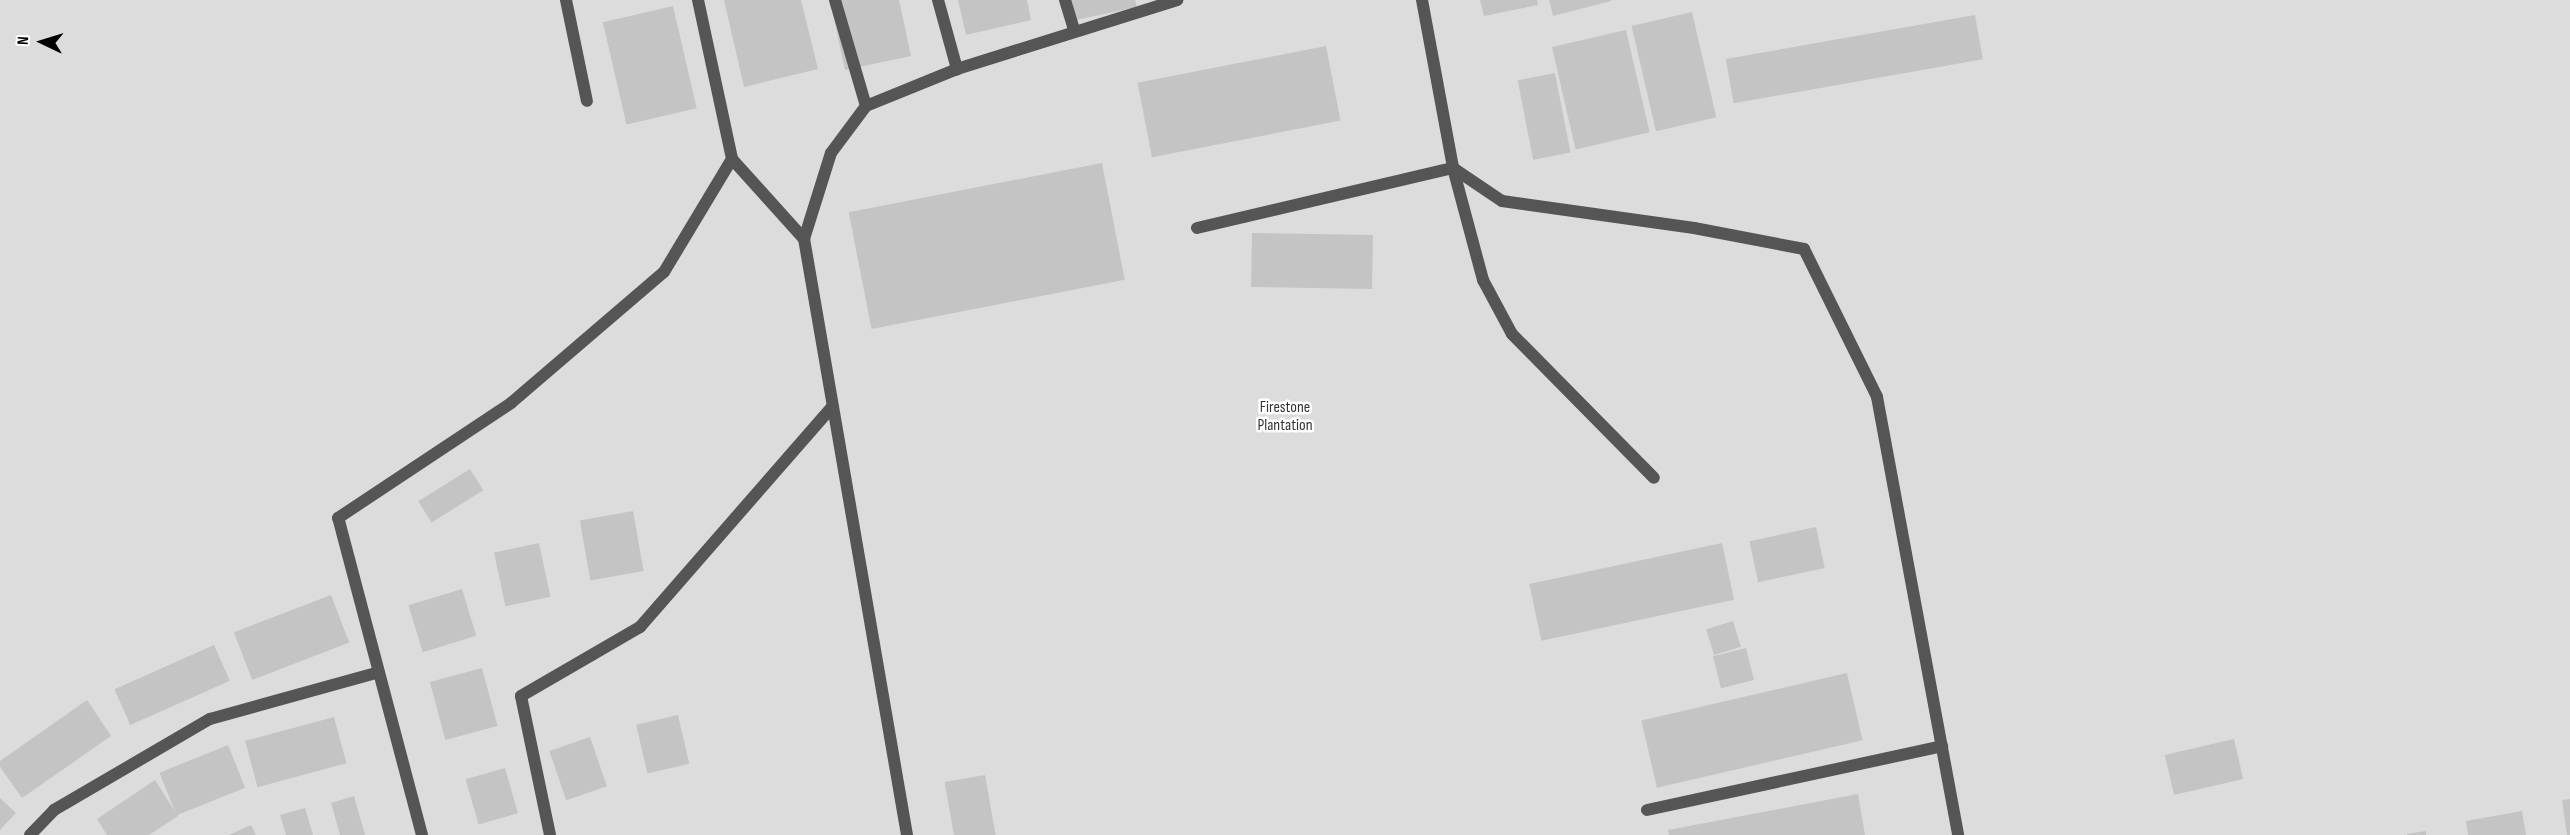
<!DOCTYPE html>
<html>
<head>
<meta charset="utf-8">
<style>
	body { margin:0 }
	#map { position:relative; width:2570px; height:835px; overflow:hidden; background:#fff; font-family:"Sofia Sans Condensed",sans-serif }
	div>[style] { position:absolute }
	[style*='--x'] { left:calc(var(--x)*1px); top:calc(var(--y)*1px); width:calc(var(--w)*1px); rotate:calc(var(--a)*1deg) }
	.green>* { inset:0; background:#dcdcdc; transform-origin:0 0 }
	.building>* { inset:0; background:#c4c4c4; transform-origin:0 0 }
	.lane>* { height:12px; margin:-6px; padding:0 6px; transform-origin:6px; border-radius:6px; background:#555 }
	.street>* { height:12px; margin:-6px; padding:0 6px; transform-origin:6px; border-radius:6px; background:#555 }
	span { translate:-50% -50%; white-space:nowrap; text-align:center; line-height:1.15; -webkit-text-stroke:5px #fff; paint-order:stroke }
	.park-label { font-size:16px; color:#333 }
	.north { position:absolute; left:12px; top:12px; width:60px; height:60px; -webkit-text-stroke:4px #fff; paint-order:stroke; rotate:274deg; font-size:16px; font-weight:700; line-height:24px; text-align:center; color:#000 }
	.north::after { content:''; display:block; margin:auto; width:21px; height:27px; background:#000; clip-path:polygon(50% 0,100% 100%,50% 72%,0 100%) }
</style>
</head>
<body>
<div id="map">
	<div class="green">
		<i style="left:0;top:0;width:2570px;height:835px"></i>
	</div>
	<div class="building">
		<i style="clip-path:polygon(724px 0,801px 0,818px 69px,744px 87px)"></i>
		<i style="clip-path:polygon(830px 0,899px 0,911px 56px,845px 70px)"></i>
		<i style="clip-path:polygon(958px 0,1027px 0,1031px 20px,966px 35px)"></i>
		<i style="clip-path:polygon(1067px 0,1135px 0,1137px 7px,1071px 21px)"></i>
		<i style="clip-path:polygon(1480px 0,1537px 0,1538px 5px,1484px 16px)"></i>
		<i style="clip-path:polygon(1549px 0,1611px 0,1611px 1px,1553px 16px)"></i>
		<i style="left:673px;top:6px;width:105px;height:72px;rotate:77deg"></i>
		<i style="left:1692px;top:12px;width:108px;height:62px;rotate:77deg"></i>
		<i style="left:1975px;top:15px;width:45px;height:253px;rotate:80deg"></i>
		<i style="left:1626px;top:30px;width:105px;height:76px;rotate:77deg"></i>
		<i style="left:1326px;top:46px;width:76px;height:192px;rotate:79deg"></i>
		<i style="left:1555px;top:73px;width:81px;height:38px;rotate:79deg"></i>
		<i style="left:1102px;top:163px;width:119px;height:258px;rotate:79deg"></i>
		<i style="left:1252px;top:233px;width:121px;height:54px;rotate:1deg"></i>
		<i style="left:470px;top:469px;width:25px;height:61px;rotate:58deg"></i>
		<i style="left:633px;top:511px;width:61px;height:54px;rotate:80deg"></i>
		<i style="left:1816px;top:527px;width:42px;height:68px;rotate:78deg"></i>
		<i style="left:539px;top:543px;width:55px;height:46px;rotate:78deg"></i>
		<i style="left:1722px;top:543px;width:58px;height:197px;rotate:78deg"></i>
		<i style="left:462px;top:589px;width:49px;height:56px;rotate:73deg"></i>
		<i style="left:331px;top:595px;width:51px;height:104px;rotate:69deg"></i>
		<i style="left:1733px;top:621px;width:27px;height:28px;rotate:73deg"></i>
		<i style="left:214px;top:645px;width:39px;height:109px;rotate:66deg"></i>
		<i style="left:1746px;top:648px;width:33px;height:34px;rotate:76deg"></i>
		<i style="left:482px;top:668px;width:60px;height:54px;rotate:75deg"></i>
		<i style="left:1847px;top:673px;width:69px;height:211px;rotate:77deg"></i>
		<i style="clip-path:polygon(87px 700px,111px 736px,22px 798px,0 767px,0 761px)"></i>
		<i style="left:678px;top:715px;width:50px;height:43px;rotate:77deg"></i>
		<i style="left:334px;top:717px;width:48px;height:92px;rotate:75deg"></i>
		<i style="left:590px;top:737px;width:52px;height:43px;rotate:71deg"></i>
		<i style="left:2234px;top:739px;width:41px;height:71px;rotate:77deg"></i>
		<i style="left:228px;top:745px;width:46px;height:74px;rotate:68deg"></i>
		<i style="left:505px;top:768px;width:47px;height:41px;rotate:74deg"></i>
		<i style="left:985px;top:775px;width:61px;height:41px;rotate:80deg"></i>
		<i style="clip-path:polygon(155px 780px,178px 816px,149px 835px,107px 835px,97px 819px)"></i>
		<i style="clip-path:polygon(1858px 794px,1865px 835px,1669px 835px,1668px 830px)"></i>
		<i style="clip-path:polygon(354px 796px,365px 835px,340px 835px,331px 803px)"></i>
		<i style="clip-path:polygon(0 798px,16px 813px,0 830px)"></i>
		<i style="clip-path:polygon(2570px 799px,2570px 835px,2567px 835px,2562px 800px)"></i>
		<i style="clip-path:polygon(305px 808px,313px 835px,286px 835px,280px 815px)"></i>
		<i style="clip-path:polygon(2522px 811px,2526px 835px,2468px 835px,2466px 821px)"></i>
		<i style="clip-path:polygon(251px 825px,256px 835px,229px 835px)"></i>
		<i style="clip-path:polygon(2426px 831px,2426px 835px,2407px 835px,2407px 834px)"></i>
	</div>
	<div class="lane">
		<i style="--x:1197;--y:228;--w:263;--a:-13.2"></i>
		<i style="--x:1453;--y:168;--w:116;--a:75"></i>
		<i style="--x:1483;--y:280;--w:61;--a:61.8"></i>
		<i style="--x:1512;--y:334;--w:202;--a:45.4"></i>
	</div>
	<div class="street">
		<i style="--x:566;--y:0;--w:103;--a:78.3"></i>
		<i style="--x:698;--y:0;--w:163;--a:77.9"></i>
		<i style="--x:732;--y:159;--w:108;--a:48"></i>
		<i style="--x:835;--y:0;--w:110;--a:73.7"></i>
		<i style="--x:938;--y:0;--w:72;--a:74.6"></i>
		<i style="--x:1065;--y:0;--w:31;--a:73"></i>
		<i style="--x:1422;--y:0;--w:171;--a:79.5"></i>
		<i style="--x:1453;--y:168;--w:59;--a:34"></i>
		<i style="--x:1502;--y:201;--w:194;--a:8"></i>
		<i style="--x:1694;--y:228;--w:112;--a:10.8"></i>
		<i style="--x:1804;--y:249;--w:165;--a:63.7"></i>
		<i style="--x:1877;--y:397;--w:445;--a:79.5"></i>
		<i style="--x:1647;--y:810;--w:302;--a:-12.2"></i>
		<i style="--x:30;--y:835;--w:35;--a:-46"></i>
		<i style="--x:54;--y:810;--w:181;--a:-30.3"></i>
		<i style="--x:210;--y:719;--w:175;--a:-15.5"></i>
		<i style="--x:422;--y:835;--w:328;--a:-104.8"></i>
		<i style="--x:338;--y:518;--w:208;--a:-33.6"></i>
		<i style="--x:511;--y:403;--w:201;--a:-40.6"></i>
		<i style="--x:664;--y:272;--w:132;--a:-59"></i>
		<i style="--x:550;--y:835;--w:142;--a:-101.8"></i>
		<i style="--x:521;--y:696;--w:138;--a:-30.1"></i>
		<i style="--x:640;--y:627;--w:293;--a:-48.9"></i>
		<i style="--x:907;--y:835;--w:605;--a:-99.8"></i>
		<i style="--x:804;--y:239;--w:90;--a:-72.6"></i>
		<i style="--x:831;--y:153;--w:59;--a:-53.3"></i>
		<i style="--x:866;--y:106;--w:98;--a:-22.1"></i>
		<i style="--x:957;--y:69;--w:231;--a:-17.4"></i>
	</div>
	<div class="park-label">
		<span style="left:1285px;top:417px">Firestone<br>Plantation</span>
	</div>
	<div class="north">N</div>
</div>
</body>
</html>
